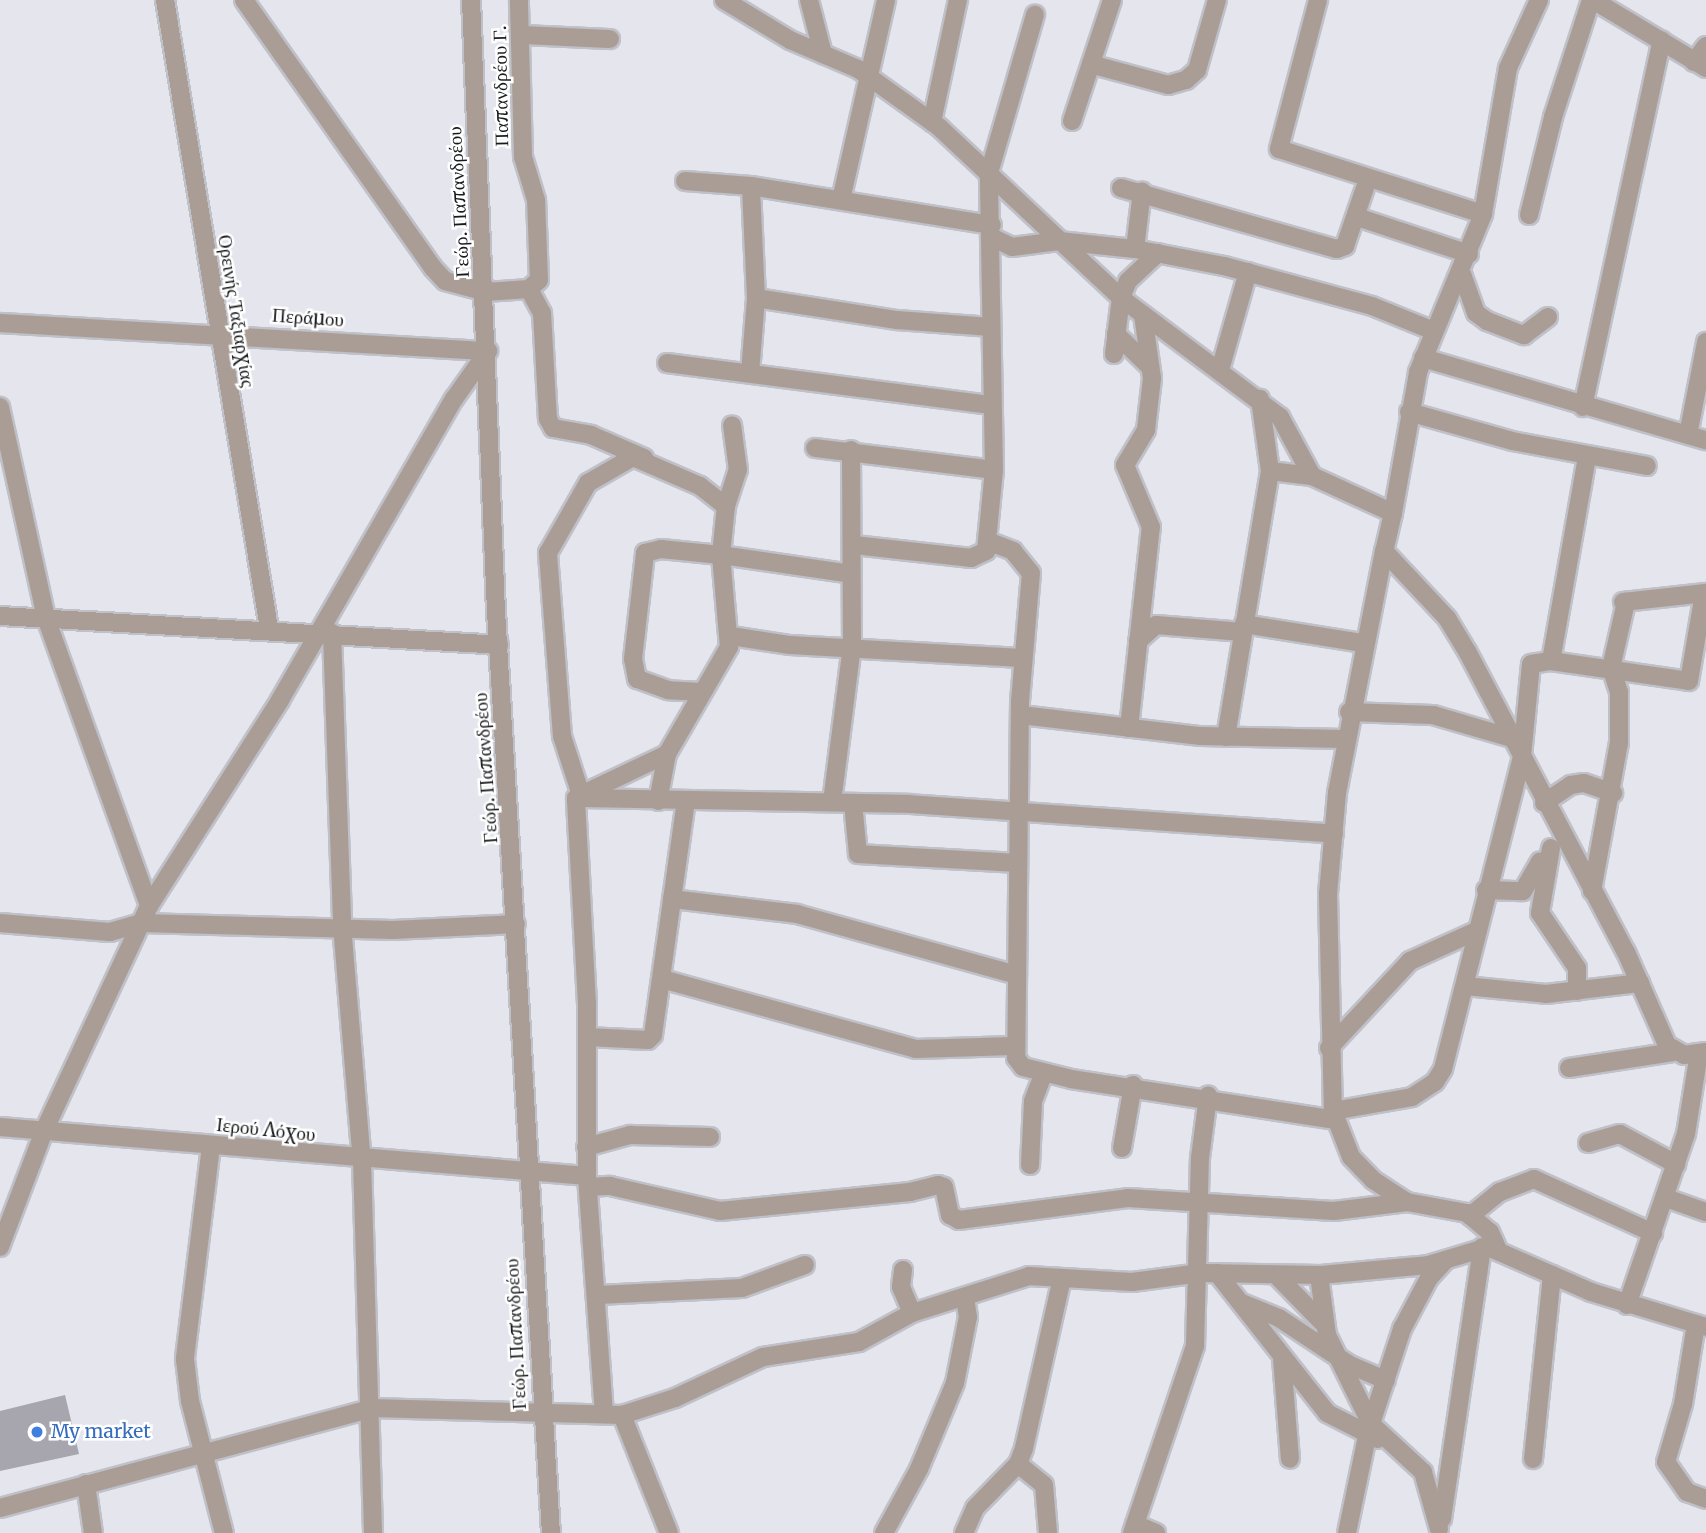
<!DOCTYPE html>
<html>
<head>
<meta charset="utf-8">
<style>
	body { margin:0 }
	#map { position:relative; width:1706px; height:1533px; overflow:hidden; background:#e4e5ed; font-family:Merriweather,serif }
	div>[style] { position:absolute }
	[style*='--x'] { left:calc(var(--x)*1px); top:calc(var(--y)*1px); width:calc(var(--w)*1px); rotate:calc(var(--a)*1deg) }
	.building>* { inset:0; background:#a7a6ae }
	.roads { filter:drop-shadow(2px 0 #bfc0c8) drop-shadow(-2px 0 #bfc0c8) drop-shadow(0 2px #bfc0c8) drop-shadow(0 -2px #bfc0c8) }
	.street>* { height:18px; margin:-9px; padding:0 9px; transform-origin:9px; border-radius:9px; background:#aa9d95 }
	.dots>* { width:19px; height:19px; translate:-50% -50%; box-sizing:border-box; border:4px solid #fff; border-radius:50% }
	span { translate:-50% -50%; white-space:nowrap; text-align:center; line-height:1.15; -webkit-text-stroke:5px #fff; paint-order:stroke }
	.street-label { font-size:19px; color:#191a1d }
	.shop-label { font-size:19px; color:#366cbe }
	.left { translate:0 -50%; text-align:left }
</style>
</head>
<body>
<div id="map">
	<div class="building">
		<i style="clip-path:polygon(65px 1395px,79px 1454px,0 1471px,0 1411px)"></i>
	</div>
	<div class="roads">
		<div class="street">
			<i style="--x:165;--y:0;--w:637;--a:80.6"></i>
			<i style="--x:244;--y:0;--w:328;--a:54.8"></i>
			<i style="--x:433;--y:268;--w:18;--a:47"></i>
			<i style="--x:445;--y:281;--w:42;--a:15"></i>
			<i style="--x:486;--y:292;--w:43;--a:-4"></i>
			<i style="--x:529;--y:289;--w:13;--a:-42"></i>
			<i style="--x:539;--y:280;--w:80;--a:-92.1"></i>
			<i style="--x:536;--y:200;--w:45;--a:-106.8"></i>
			<i style="--x:523;--y:157;--w:157;--a:-91.5"></i>
			<i style="--x:471;--y:0;--w:612;--a:87.66"></i>
			<i style="--x:496;--y:611;--w:924;--a:86.59"></i>
			<i style="--x:724;--y:0;--w:77;--a:31.2"></i>
			<i style="--x:790;--y:40;--w:74;--a:23.1"></i>
			<i style="--x:858;--y:69;--w:100;--a:35.6"></i>
			<i style="--x:939;--y:127;--w:250;--a:43.2"></i>
			<i style="--x:1121;--y:298;--w:199;--a:36.8"></i>
			<i style="--x:1280;--y:417;--w:67;--a:61.5"></i>
			<i style="--x:1312;--y:476;--w:89;--a:24.6"></i>
			<i style="--x:1393;--y:513;--w:39;--a:103"></i>
			<i style="--x:1384;--y:551;--w:92;--a:46.8"></i>
			<i style="--x:1447;--y:618;--w:39;--a:59"></i>
			<i style="--x:1467;--y:651;--w:340;--a:62.2"></i>
			<i style="--x:1626;--y:952;--w:102;--a:66.2"></i>
			<i style="--x:1667;--y:1045;--w:20;--a:30"></i>
			<i style="--x:1684;--y:1055;--w:22;--a:-8"></i>
			<i style="--x:809;--y:0;--w:56;--a:75.5"></i>
			<i style="--x:1318;--y:0;--w:154;--a:104.7"></i>
			<i style="--x:1279;--y:149;--w:214;--a:17.7"></i>
			<i style="--x:1593;--y:0;--w:132;--a:31"></i>
			<i style="--x:522;--y:35;--w:88;--a:2.6"></i>
			<i style="--x:1694;--y:62;--w:20;--a:-53"></i>
			<i style="--x:1094;--y:65;--w:77;--a:15.1"></i>
			<i style="--x:1168;--y:85;--w:19;--a:-16"></i>
			<i style="--x:1186;--y:80;--w:15;--a:-42"></i>
			<i style="--x:1197;--y:70;--w:73;--a:-74.1"></i>
			<i style="--x:1072;--y:121;--w:127;--a:-71.7"></i>
			<i style="--x:932;--y:122;--w:125;--a:-78"></i>
			<i style="--x:685;--y:181;--w:66;--a:4.3"></i>
			<i style="--x:751;--y:186;--w:244;--a:9.2"></i>
			<i style="--x:1121;--y:188;--w:224;--a:15.8"></i>
			<i style="--x:1337;--y:249;--w:9;--a:-21"></i>
			<i style="--x:1345;--y:246;--w:71;--a:-71.1"></i>
			<i style="--x:841;--y:200;--w:205;--a:-77.3"></i>
			<i style="--x:1529;--y:215;--w:101;--a:-76.2"></i>
			<i style="--x:1553;--y:117;--w:123;--a:-72"></i>
			<i style="--x:1357;--y:217;--w:118;--a:18.3"></i>
			<i style="--x:993;--y:238;--w:21;--a:25"></i>
			<i style="--x:1012;--y:247;--w:47;--a:-7.3"></i>
			<i style="--x:1059;--y:241;--w:76;--a:6"></i>
			<i style="--x:1135;--y:249;--w:91;--a:10.8"></i>
			<i style="--x:1224;--y:266;--w:153;--a:15.1"></i>
			<i style="--x:1372;--y:306;--w:67;--a:22"></i>
			<i style="--x:1135;--y:249;--w:58;--a:-83.1"></i>
			<i style="--x:1462;--y:274;--w:41;--a:70.3"></i>
			<i style="--x:1476;--y:313;--w:14;--a:36"></i>
			<i style="--x:1487;--y:321;--w:40;--a:21"></i>
			<i style="--x:1524;--y:335;--w:30;--a:-37"></i>
			<i style="--x:529;--y:289;--w:27;--a:62"></i>
			<i style="--x:542;--y:313;--w:106;--a:86.8"></i>
			<i style="--x:548;--y:419;--w:10;--a:61"></i>
			<i style="--x:553;--y:428;--w:39;--a:10"></i>
			<i style="--x:591;--y:435;--w:58;--a:23.5"></i>
			<i style="--x:756;--y:298;--w:143;--a:8.9"></i>
			<i style="--x:897;--y:320;--w:94;--a:4.3"></i>
			<i style="--x:0;--y:323;--w:489;--a:3.3"></i>
			<i style="--x:1116;--y:334;--w:46;--a:44.1"></i>
			<i style="--x:1114;--y:354;--w:56;--a:-82.9"></i>
			<i style="--x:1121;--y:298;--w:18;--a:-68"></i>
			<i style="--x:1128;--y:281;--w:41;--a:-43"></i>
			<i style="--x:1423;--y:358;--w:295;--a:16.2"></i>
			<i style="--x:667;--y:363;--w:327;--a:7.4"></i>
			<i style="--x:1220;--y:370;--w:102;--a:-74.1"></i>
			<i style="--x:750;--y:373;--w:75;--a:-85.4"></i>
			<i style="--x:756;--y:298;--w:112;--a:-92.6"></i>
			<i style="--x:0;--y:407;--w:216;--a:77.7"></i>
			<i style="--x:46;--y:618;--w:306;--a:70.3"></i>
			<i style="--x:1583;--y:407;--w:375;--a:-77.9"></i>
			<i style="--x:1409;--y:412;--w:107;--a:15.7"></i>
			<i style="--x:1512;--y:441;--w:137;--a:10.5"></i>
			<i style="--x:1688;--y:435;--w:95;--a:-79"></i>
			<i style="--x:815;--y:448;--w:180;--a:7"></i>
			<i style="--x:1270;--y:471;--w:42;--a:6.8"></i>
			<i style="--x:1393;--y:513;--w:143;--a:-79.9"></i>
			<i style="--x:1418;--y:372;--w:171;--a:-67.6"></i>
			<i style="--x:1483;--y:214;--w:148;--a:-80.3"></i>
			<i style="--x:1508;--y:68;--w:75;--a:-65.5"></i>
			<i style="--x:990;--y:542;--w:25;--a:21"></i>
			<i style="--x:1013;--y:551;--w:28;--a:51"></i>
			<i style="--x:1031;--y:573;--w:128;--a:94.9"></i>
			<i style="--x:1020;--y:701;--w:357;--a:90.6"></i>
			<i style="--x:1016;--y:1058;--w:11;--a:52"></i>
			<i style="--x:1023;--y:1067;--w:49;--a:14"></i>
			<i style="--x:1071;--y:1079;--w:268;--a:8.8"></i>
			<i style="--x:854;--y:545;--w:118;--a:6.3"></i>
			<i style="--x:971;--y:558;--w:17;--a:-25"></i>
			<i style="--x:986;--y:551;--w:81;--a:-84.4"></i>
			<i style="--x:994;--y:470;--w:297;--a:-91"></i>
			<i style="--x:989;--y:173;--w:165;--a:-73.8"></i>
			<i style="--x:1384;--y:551;--w:247;--a:101"></i>
			<i style="--x:1337;--y:793;--w:101;--a:95.1"></i>
			<i style="--x:1328;--y:894;--w:217;--a:88.7"></i>
			<i style="--x:1333;--y:1111;--w:49;--a:68.6"></i>
			<i style="--x:1351;--y:1157;--w:32;--a:46"></i>
			<i style="--x:1373;--y:1180;--w:40;--a:32.9"></i>
			<i style="--x:1407;--y:1202;--w:61;--a:10.4"></i>
			<i style="--x:1467;--y:1213;--w:30;--a:40"></i>
			<i style="--x:1490;--y:1232;--w:17;--a:66"></i>
			<i style="--x:1623;--y:602;--w:83;--a:-6.2"></i>
			<i style="--x:0;--y:616;--w:500;--a:3.3"></i>
			<i style="--x:1244;--y:624;--w:121;--a:9.1"></i>
			<i style="--x:332;--y:633;--w:292;--a:88"></i>
			<i style="--x:342;--y:925;--w:237;--a:85.2"></i>
			<i style="--x:362;--y:1161;--w:372;--a:88.3"></i>
			<i style="--x:731;--y:636;--w:60;--a:8.7"></i>
			<i style="--x:790;--y:645;--w:232;--a:3.2"></i>
			<i style="--x:1138;--y:641;--w:24;--a:-42"></i>
			<i style="--x:1156;--y:625;--w:87;--a:4.6"></i>
			<i style="--x:1551;--y:661;--w:207;--a:-80"></i>
			<i style="--x:702;--y:692;--w:34;--a:-177"></i>
			<i style="--x:668;--y:690;--w:33;--a:-160"></i>
			<i style="--x:637;--y:679;--w:20;--a:-101"></i>
			<i style="--x:633;--y:659;--w:107;--a:-83.5"></i>
			<i style="--x:645;--y:553;--w:16;--a:-14"></i>
			<i style="--x:661;--y:549;--w:60;--a:5.7"></i>
			<i style="--x:721;--y:555;--w:131;--a:8.3"></i>
			<i style="--x:1349;--y:712;--w:84;--a:2"></i>
			<i style="--x:1433;--y:715;--w:85;--a:16.3"></i>
			<i style="--x:1021;--y:715;--w:181;--a:6.7"></i>
			<i style="--x:1201;--y:736;--w:143;--a:1.2"></i>
			<i style="--x:1129;--y:728;--w:202;--a:-83.8"></i>
			<i style="--x:1151;--y:527;--w:67;--a:-112.8"></i>
			<i style="--x:1125;--y:465;--w:41;--a:-59"></i>
			<i style="--x:1146;--y:430;--w:52;--a:-83.4"></i>
			<i style="--x:1152;--y:378;--w:64;--a:-98.1"></i>
			<i style="--x:1226;--y:737;--w:270;--a:-80.6"></i>
			<i style="--x:1270;--y:471;--w:73;--a:-97.9"></i>
			<i style="--x:667;--y:754;--w:95;--a:154.5"></i>
			<i style="--x:581;--y:795;--w:62;--a:-107.9"></i>
			<i style="--x:562;--y:736;--w:184;--a:-94.4"></i>
			<i style="--x:548;--y:553;--w:81;--a:-60.3"></i>
			<i style="--x:588;--y:483;--w:52;--a:-30"></i>
			<i style="--x:633;--y:457;--w:73;--a:23.4"></i>
			<i style="--x:700;--y:486;--w:33;--a:38"></i>
			<i style="--x:658;--y:801;--w:48;--a:-79.2"></i>
			<i style="--x:667;--y:754;--w:124;--a:-59.9"></i>
			<i style="--x:729;--y:647;--w:92;--a:-95"></i>
			<i style="--x:721;--y:555;--w:49;--a:-84.2"></i>
			<i style="--x:726;--y:506;--w:38;--a:-72"></i>
			<i style="--x:738;--y:470;--w:45;--a:-97.6"></i>
			<i style="--x:832;--y:802;--w:158;--a:-82.7"></i>
			<i style="--x:852;--y:645;--w:195;--a:-90.3"></i>
			<i style="--x:853;--y:803;--w:51;--a:84.4"></i>
			<i style="--x:858;--y:854;--w:160;--a:3.2"></i>
			<i style="--x:1544;--y:803;--w:32;--a:-34"></i>
			<i style="--x:1571;--y:785;--w:13;--a:-9"></i>
			<i style="--x:1584;--y:783;--w:31;--a:19"></i>
			<i style="--x:1551;--y:848;--w:66;--a:99.6"></i>
			<i style="--x:1540;--y:913;--w:66;--a:56.1"></i>
			<i style="--x:1577;--y:968;--w:23;--a:90"></i>
			<i style="--x:1486;--y:890;--w:37;--a:2"></i>
			<i style="--x:1523;--y:891;--w:34;--a:-60"></i>
			<i style="--x:1592;--y:891;--w:150;--a:-79.7"></i>
			<i style="--x:1619;--y:743;--w:51;--a:-90"></i>
			<i style="--x:1619;--y:692;--w:25;--a:-108"></i>
			<i style="--x:1611;--y:668;--w:68;--a:-77.2"></i>
			<i style="--x:672;--y:899;--w:126;--a:6.8"></i>
			<i style="--x:797;--y:914;--w:228;--a:15.5"></i>
			<i style="--x:0;--y:923;--w:110;--a:4.7"></i>
			<i style="--x:110;--y:932;--w:32;--a:-16"></i>
			<i style="--x:141;--y:923;--w:252;--a:1.6"></i>
			<i style="--x:393;--y:930;--w:123;--a:-2.8"></i>
			<i style="--x:662;--y:979;--w:263;--a:15.4"></i>
			<i style="--x:916;--y:1049;--w:96;--a:-1.8"></i>
			<i style="--x:1465;--y:986;--w:81;--a:5.6"></i>
			<i style="--x:1546;--y:994;--w:95;--a:-6.7"></i>
			<i style="--x:587;--y:1037;--w:61;--a:2.8"></i>
			<i style="--x:648;--y:1040;--w:7;--a:-45"></i>
			<i style="--x:653;--y:1035;--w:237;--a:-82"></i>
			<i style="--x:1329;--y:1048;--w:119;--a:-47"></i>
			<i style="--x:1410;--y:961;--w:70;--a:-24.4"></i>
			<i style="--x:1569;--y:1068;--w:105;--a:-8.7"></i>
			<i style="--x:1333;--y:1111;--w:80;--a:-10"></i>
			<i style="--x:1412;--y:1097;--w:27;--a:-33"></i>
			<i style="--x:1435;--y:1082;--w:15;--a:-58"></i>
			<i style="--x:1443;--y:1069;--w:323;--a:-75.8"></i>
			<i style="--x:1522;--y:756;--w:92;--a:-84.4"></i>
			<i style="--x:1531;--y:664;--w:20;--a:-9"></i>
			<i style="--x:1551;--y:661;--w:139;--a:8.2"></i>
			<i style="--x:1689;--y:681;--w:89;--a:-80.3"></i>
			<i style="--x:0;--y:1127;--w:589;--a:4.77"></i>
			<i style="--x:1588;--y:1143;--w:33;--a:-16"></i>
			<i style="--x:1620;--y:1134;--w:64;--a:28.2"></i>
			<i style="--x:211;--y:1146;--w:215;--a:97"></i>
			<i style="--x:185;--y:1359;--w:42;--a:83.2"></i>
			<i style="--x:190;--y:1401;--w:136;--a:75.6"></i>
			<i style="--x:586;--y:1147;--w:46;--a:-15.3"></i>
			<i style="--x:630;--y:1135;--w:80;--a:1.4"></i>
			<i style="--x:1122;--y:1148;--w:64;--a:-80.1"></i>
			<i style="--x:1030;--y:1165;--w:64;--a:-87.3"></i>
			<i style="--x:1033;--y:1101;--w:30;--a:-69"></i>
			<i style="--x:588;--y:1187;--w:22;--a:-3"></i>
			<i style="--x:610;--y:1186;--w:113;--a:12.8"></i>
			<i style="--x:720;--y:1211;--w:191;--a:-5.7"></i>
			<i style="--x:910;--y:1192;--w:29;--a:-14"></i>
			<i style="--x:938;--y:1185;--w:6;--a:18"></i>
			<i style="--x:944;--y:1187;--w:29;--a:78"></i>
			<i style="--x:950;--y:1215;--w:10;--a:29"></i>
			<i style="--x:959;--y:1220;--w:170;--a:-7.4"></i>
			<i style="--x:1128;--y:1198;--w:206;--a:3.6"></i>
			<i style="--x:1334;--y:1211;--w:74;--a:-7"></i>
			<i style="--x:1666;--y:1198;--w:42;--a:19.3"></i>
			<i style="--x:1470;--y:1216;--w:38;--a:-39"></i>
			<i style="--x:1500;--y:1192;--w:36;--a:-21"></i>
			<i style="--x:1534;--y:1179;--w:131;--a:24.4"></i>
			<i style="--x:0;--y:1247;--w:124;--a:-69.2"></i>
			<i style="--x:44;--y:1131;--w:248;--a:-65"></i>
			<i style="--x:149;--y:906;--w:244;--a:-57.5"></i>
			<i style="--x:280;--y:700;--w:348;--a:-60"></i>
			<i style="--x:454;--y:399;--w:59;--a:-54.7"></i>
			<i style="--x:903;--y:1270;--w:17;--a:97"></i>
			<i style="--x:901;--y:1287;--w:28;--a:67"></i>
			<i style="--x:1217;--y:1273;--w:178;--a:51.8"></i>
			<i style="--x:1327;--y:1413;--w:57;--a:27"></i>
			<i style="--x:1276;--y:1275;--w:66;--a:45.6"></i>
			<i style="--x:1319;--y:1275;--w:61;--a:82.4"></i>
			<i style="--x:1327;--y:1335;--w:99;--a:63.7"></i>
			<i style="--x:1371;--y:1424;--w:71;--a:42.7"></i>
			<i style="--x:1423;--y:1472;--w:59;--a:74.3"></i>
			<i style="--x:598;--y:1295;--w:144;--a:-2.8"></i>
			<i style="--x:742;--y:1288;--w:67;--a:-20.1"></i>
			<i style="--x:1242;--y:1303;--w:40;--a:22"></i>
			<i style="--x:1279;--y:1318;--w:85;--a:33.5"></i>
			<i style="--x:1350;--y:1365;--w:39;--a:23"></i>
			<i style="--x:1627;--y:1305;--w:181;--a:-71"></i>
			<i style="--x:1686;--y:1134;--w:82;--a:-80.9"></i>
			<i style="--x:1696;--y:1324;--w:81;--a:99.2"></i>
			<i style="--x:1683;--y:1404;--w:60;--a:106.3"></i>
			<i style="--x:1666;--y:1462;--w:37;--a:55"></i>
			<i style="--x:1687;--y:1492;--w:20;--a:20"></i>
			<i style="--x:1282;--y:1358;--w:101;--a:85.5"></i>
			<i style="--x:604;--y:1414;--w:239;--a:-94.1"></i>
			<i style="--x:587;--y:1176;--w:172;--a:-90"></i>
			<i style="--x:587;--y:1004;--w:206;--a:-93.1"></i>
			<i style="--x:576;--y:798;--w:333;--a:1"></i>
			<i style="--x:909;--y:804;--w:426;--a:4"></i>
			<i style="--x:622;--y:1415;--w:127;--a:68.3"></i>
			<i style="--x:1533;--y:1459;--w:185;--a:-84.1"></i>
			<i style="--x:1018;--y:1464;--w:33;--a:39"></i>
			<i style="--x:1044;--y:1485;--w:48;--a:85.2"></i>
			<i style="--x:86;--y:1484;--w:49;--a:81.9"></i>
			<i style="--x:0;--y:1508;--w:385;--a:-15"></i>
			<i style="--x:372;--y:1408;--w:250;--a:1.6"></i>
			<i style="--x:622;--y:1415;--w:56;--a:-17.8"></i>
			<i style="--x:675;--y:1398;--w:97;--a:-25"></i>
			<i style="--x:763;--y:1357;--w:97;--a:-8.9"></i>
			<i style="--x:859;--y:1342;--w:60;--a:-28.7"></i>
			<i style="--x:912;--y:1313;--w:123;--a:-17.5"></i>
			<i style="--x:1029;--y:1276;--w:103;--a:3.3"></i>
			<i style="--x:1132;--y:1282;--w:69;--a:-7.5"></i>
			<i style="--x:1200;--y:1273;--w:121;--a:0.9"></i>
			<i style="--x:1321;--y:1275;--w:107;--a:-5.3"></i>
			<i style="--x:1428;--y:1265;--w:63;--a:-16.7"></i>
			<i style="--x:1488;--y:1247;--w:112;--a:23.6"></i>
			<i style="--x:1591;--y:1292;--w:120;--a:16.9"></i>
			<i style="--x:1442;--y:1519;--w:275;--a:-81.6"></i>
			<i style="--x:1135;--y:1524;--w:23;--a:23"></i>
			<i style="--x:884;--y:1533;--w:73;--a:-61.3"></i>
			<i style="--x:919;--y:1469;--w:93;--a:-67.3"></i>
			<i style="--x:955;--y:1383;--w:67;--a:-78.9"></i>
			<i style="--x:968;--y:1317;--w:20;--a:-99"></i>
			<i style="--x:964;--y:1533;--w:27;--a:-66"></i>
			<i style="--x:975;--y:1508;--w:62;--a:-45.7"></i>
			<i style="--x:1018;--y:1464;--w:17;--a:-69"></i>
			<i style="--x:1024;--y:1448;--w:174;--a:-77.4"></i>
			<i style="--x:1132;--y:1533;--w:197;--a:-71.4"></i>
			<i style="--x:1195;--y:1346;--w:188;--a:-88.5"></i>
			<i style="--x:1200;--y:1158;--w:63;--a:-82.6"></i>
			<i style="--x:1347;--y:1533;--w:99;--a:-78.3"></i>
			<i style="--x:1367;--y:1436;--w:113;--a:-71.9"></i>
			<i style="--x:1402;--y:1329;--w:58;--a:-62.1"></i>
			<i style="--x:1429;--y:1278;--w:25;--a:-47"></i>
		</div>
	</div>
	<div class="dots">
		<i style="left:37px;top:1432px;background:#3f7fe0"></i>
	</div>
	<div class="street-label">
		<span style="left:501px;top:86px;rotate:-91deg">Παπανδρέου Γ.</span>
		<span style="left:459px;top:202px;rotate:-93deg">Γεώρ. Παπανδρέου</span>
		<span style="left:236px;top:311px;rotate:81deg">Ορεινής Ταξιαρχίας</span>
		<span style="left:308px;top:318px;rotate:4deg">Περάμου</span>
		<span style="left:486px;top:768px;rotate:-94deg">Γεώρ. Παπανδρέου</span>
		<span style="left:266px;top:1130px;rotate:6deg">Ιερού Λόχου</span>
		<span style="left:516px;top:1334px;rotate:-93deg">Γεώρ. Παπανδρέου</span>
	</div>
	<div class="shop-label">
		<span class="left" style="left:51px;top:1432px">My market</span>
	</div>
</div>
</body>
</html>
